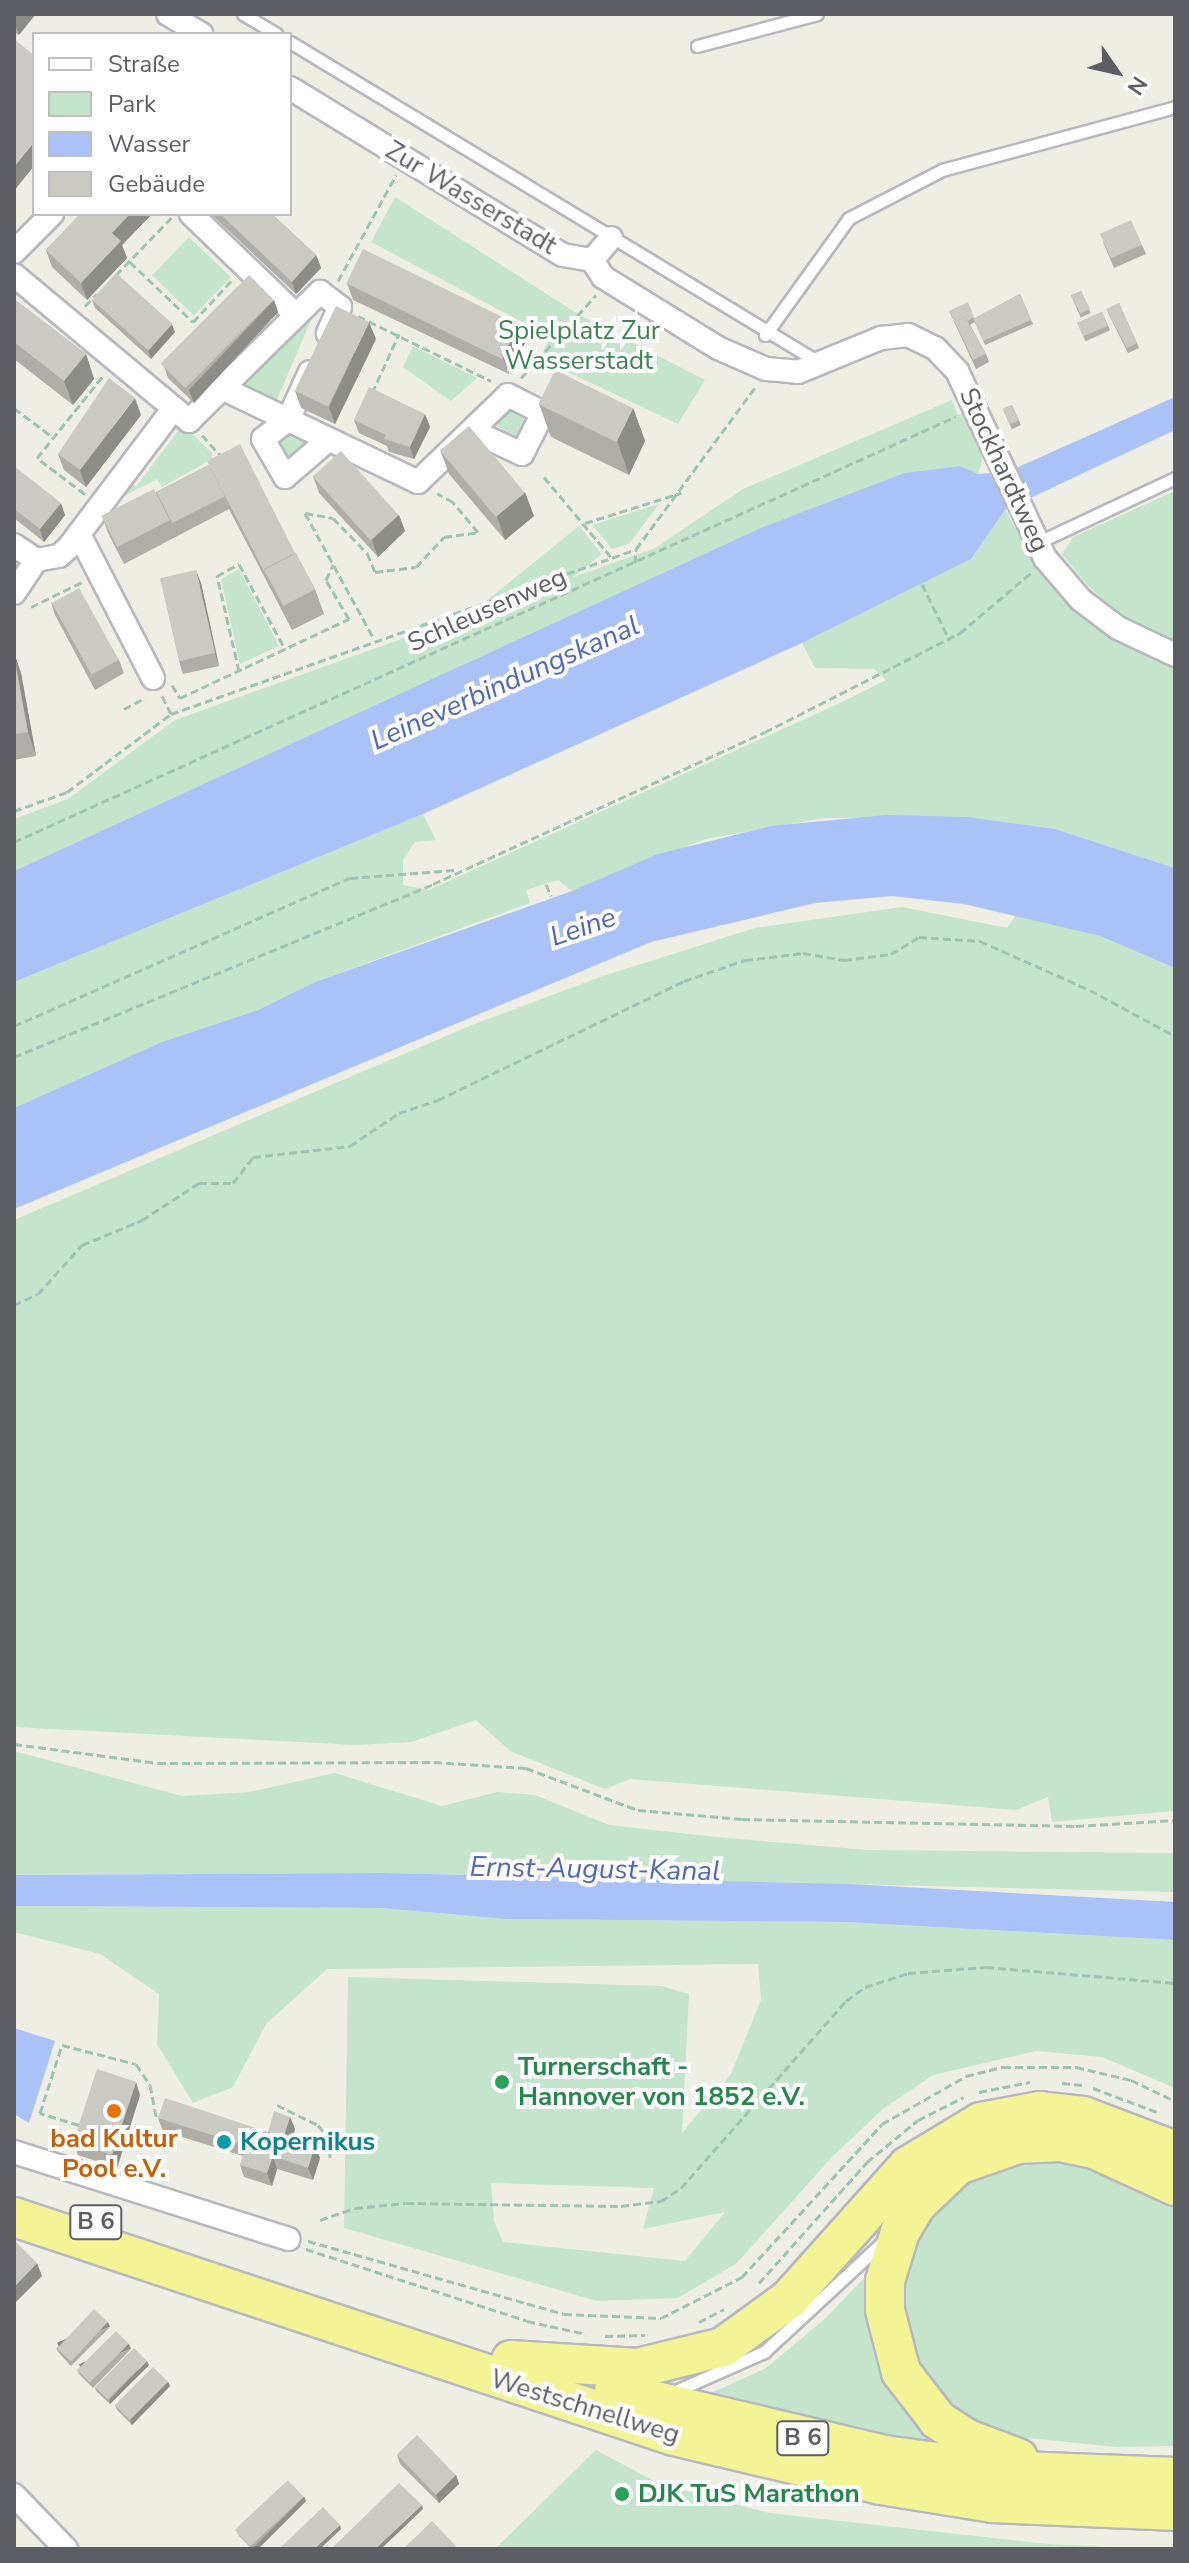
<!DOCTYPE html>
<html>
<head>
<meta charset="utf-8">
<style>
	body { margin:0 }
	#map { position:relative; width:1189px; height:2563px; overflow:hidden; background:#eeeee5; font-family:"Nunito Sans",sans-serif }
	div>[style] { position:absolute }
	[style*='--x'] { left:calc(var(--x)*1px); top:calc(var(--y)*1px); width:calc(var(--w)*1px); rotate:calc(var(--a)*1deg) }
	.green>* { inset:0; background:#c4e4cc; transform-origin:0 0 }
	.water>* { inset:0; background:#abc2f8 }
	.path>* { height:3px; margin-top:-1.5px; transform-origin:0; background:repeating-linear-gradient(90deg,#9ec3b2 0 8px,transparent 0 12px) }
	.roads { filter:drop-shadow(2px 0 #b7b8be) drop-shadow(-2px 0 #b7b8be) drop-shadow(0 2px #b7b8be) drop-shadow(0 -2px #b7b8be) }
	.lane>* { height:11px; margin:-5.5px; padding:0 5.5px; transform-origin:5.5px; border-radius:5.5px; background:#fff }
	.street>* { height:22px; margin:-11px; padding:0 11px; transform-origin:11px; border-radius:11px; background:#fff }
	.highway>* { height:38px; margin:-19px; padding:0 19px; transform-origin:19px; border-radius:19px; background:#f3f496 }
	.wall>* { inset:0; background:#aeada7; transform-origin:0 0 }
	.shaded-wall>* { inset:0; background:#8d8d88; transform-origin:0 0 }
	.building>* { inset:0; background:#cac9c2; transform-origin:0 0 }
	.dots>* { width:22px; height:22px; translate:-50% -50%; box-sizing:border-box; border:4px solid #fff; border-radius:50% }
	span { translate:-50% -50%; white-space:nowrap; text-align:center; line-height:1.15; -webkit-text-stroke:8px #fff; paint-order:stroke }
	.shield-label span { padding:2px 6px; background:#fff; border:2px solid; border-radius:6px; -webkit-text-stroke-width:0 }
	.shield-label { font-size:24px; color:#5d5e64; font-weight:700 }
	.street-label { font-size:26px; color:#5d5e64 }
	.park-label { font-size:26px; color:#3d8453 }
	.leisure-label { font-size:26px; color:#27864d; font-weight:700 }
	.left { translate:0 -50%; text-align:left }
	.food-label { font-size:26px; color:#c56008; font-weight:700 }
	.culture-label { font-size:26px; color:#0d838f; font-weight:700 }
	.water-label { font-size:28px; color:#5067ba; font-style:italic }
	.frame { position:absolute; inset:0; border:16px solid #5d5e64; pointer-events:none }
	.legend { position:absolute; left:32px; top:32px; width:260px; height:184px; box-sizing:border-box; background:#fff; border:2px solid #bebfc1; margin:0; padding:10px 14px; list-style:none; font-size:24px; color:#5d5e64 }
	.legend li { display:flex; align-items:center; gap:16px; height:40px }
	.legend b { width:40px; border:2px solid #bebfc1 }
	.north { position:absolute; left:1077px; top:32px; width:80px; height:80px; -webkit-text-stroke:6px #fff; paint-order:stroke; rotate:124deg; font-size:22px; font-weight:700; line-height:32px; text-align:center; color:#5d5e64 }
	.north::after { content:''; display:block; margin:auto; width:28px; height:36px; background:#5d5e64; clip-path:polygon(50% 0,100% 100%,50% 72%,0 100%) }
</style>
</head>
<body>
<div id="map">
	<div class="green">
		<i style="clip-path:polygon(395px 197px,581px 316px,705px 380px,678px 424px,540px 359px,549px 340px,543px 333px,371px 242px)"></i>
		<i style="left:189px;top:237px;width:58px;height:53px;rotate:44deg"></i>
		<i style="clip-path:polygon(317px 306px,276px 402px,242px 385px,240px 381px)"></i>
		<i style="clip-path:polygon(413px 346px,477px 378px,451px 401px,403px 367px)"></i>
		<i style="clip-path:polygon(952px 400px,958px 415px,974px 408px,988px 440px,978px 474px,960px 466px,904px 473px,763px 527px,14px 871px,14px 819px,68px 799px,175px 720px,655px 548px,743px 489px)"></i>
		<i style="clip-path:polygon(509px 408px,526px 415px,516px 436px,493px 424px)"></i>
		<i style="clip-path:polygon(184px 426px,212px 453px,212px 459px,162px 487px,157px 479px,119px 499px,131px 483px,136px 487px,178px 431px,174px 428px)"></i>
		<i style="clip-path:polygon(280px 428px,306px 441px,293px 457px,284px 454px,276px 437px)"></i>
		<i style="clip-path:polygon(1175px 491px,1175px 643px,1125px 618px,1090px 588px,1062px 554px,1073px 537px)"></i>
		<i style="clip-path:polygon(659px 504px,629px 544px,612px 549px,592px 525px)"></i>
		<i style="clip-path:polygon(1005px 510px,1031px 555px,1076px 607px,1175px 668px,1175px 868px,1055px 829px,968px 817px,823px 818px,706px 839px,572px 891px,558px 880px,526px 890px,530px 903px,315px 982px,258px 1010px,162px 1042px,14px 1108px,14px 982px,423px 814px,436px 840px,415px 842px,403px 860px,403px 885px,429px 890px,842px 702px,886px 680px,874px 669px,815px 668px,802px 643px,971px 559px)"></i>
		<i style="left:579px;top:526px;width:36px;height:229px;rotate:51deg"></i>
		<i style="clip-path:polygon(239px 569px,279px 646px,240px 664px,221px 579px)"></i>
		<i style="clip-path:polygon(902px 907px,1007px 928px,1016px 915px,1100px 936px,1175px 968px,1175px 1811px,1052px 1822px,1048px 1797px,1016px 1810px,630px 1779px,605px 1789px,510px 1751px,476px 1720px,411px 1742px,356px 1745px,14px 1727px,14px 1220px,472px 1025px,603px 976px,755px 928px)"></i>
		<i style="clip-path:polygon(14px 1751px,182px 1796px,250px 1792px,335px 1773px,442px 1806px,497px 1792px,535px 1795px,609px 1825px,716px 1837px,868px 1850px,1175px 1853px,1175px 1892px,382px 1873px,14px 1875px)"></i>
		<i style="clip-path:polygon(evenodd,14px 1906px,381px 1908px,506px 1919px,845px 1922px,1175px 1940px,1175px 2088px,1102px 2057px,1036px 2051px,933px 2075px,884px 2108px,832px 2157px,737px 2263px,678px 2298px,597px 2301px,344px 2228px,348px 1977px,661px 1986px,689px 1994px,682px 2133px,731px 2074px,761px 2000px,758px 1964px,327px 1969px,266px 2024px,233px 2087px,193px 2103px,157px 2044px,159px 1994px,100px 1954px,14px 1932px,14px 1906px,491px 2183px,654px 2188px,643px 2229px,725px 2212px,685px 2261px,503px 2242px,494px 2221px,491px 2183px)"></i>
		<i style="clip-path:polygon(1054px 2157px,1092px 2164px,1175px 2202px,1175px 2446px,1116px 2447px,989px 2434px,942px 2405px,920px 2379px,898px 2303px,924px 2219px,949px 2192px,984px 2169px)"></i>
		<i style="clip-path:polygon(879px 2262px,871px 2307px,965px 2455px,698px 2399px,766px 2368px,827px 2317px)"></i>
		<i style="clip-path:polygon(596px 2450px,658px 2483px,769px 2513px,1048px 2544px,1147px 2549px,495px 2549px)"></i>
	</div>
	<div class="water">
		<i style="clip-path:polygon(1175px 397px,1175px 430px,1005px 510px,971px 559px,802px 643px,423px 814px,14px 982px,14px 871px,763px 527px,904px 473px,960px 466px,978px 474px,1007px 472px)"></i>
		<i style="clip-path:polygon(886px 815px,968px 817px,1055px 829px,1175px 868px,1175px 968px,1100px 936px,964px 904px,892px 896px,815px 903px,651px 942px,14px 1209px,14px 1108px,162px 1042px,258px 1010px,315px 982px,572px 891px,658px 854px,771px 826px)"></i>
		<i style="clip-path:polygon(382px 1873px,850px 1884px,1175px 1902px,1175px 1940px,845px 1922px,506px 1919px,381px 1908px,14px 1906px,14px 1875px)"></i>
		<i style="clip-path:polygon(14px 2028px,55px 2041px,29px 2123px,14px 2114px)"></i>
	</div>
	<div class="path">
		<i style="--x:130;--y:262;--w:87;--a:43.6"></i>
		<i style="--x:193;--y:322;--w:56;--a:-47.2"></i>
		<i style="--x:116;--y:275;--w:81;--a:-46"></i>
		<i style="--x:338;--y:281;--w:121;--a:-61.3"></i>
		<i style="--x:85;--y:306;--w:17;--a:-45"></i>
		<i style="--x:358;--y:316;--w:148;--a:26"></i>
		<i style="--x:521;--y:378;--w:112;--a:-47.9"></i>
		<i style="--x:372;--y:393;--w:65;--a:-65.4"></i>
		<i style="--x:14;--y:408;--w:50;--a:36.9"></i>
		<i style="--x:202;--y:435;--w:28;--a:48"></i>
		<i style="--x:544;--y:477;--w:104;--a:50.1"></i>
		<i style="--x:85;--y:494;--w:60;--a:-143.1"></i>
		<i style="--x:37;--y:458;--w:105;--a:-51.2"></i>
		<i style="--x:305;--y:513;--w:28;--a:10"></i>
		<i style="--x:333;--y:518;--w:49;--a:45.8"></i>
		<i style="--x:367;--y:553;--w:21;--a:67"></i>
		<i style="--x:375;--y:572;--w:41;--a:-7"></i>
		<i style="--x:416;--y:567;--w:41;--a:-47"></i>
		<i style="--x:444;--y:537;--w:34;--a:-8"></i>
		<i style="--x:478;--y:532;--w:39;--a:-130"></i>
		<i style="--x:453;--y:502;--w:18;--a:-151"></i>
		<i style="--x:305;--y:513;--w:144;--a:61.3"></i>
		<i style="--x:585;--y:523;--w:101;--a:-17.4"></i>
		<i style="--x:635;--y:563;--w:14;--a:-86"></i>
		<i style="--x:636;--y:549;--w:202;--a:-53.6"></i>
		<i style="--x:922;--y:584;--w:61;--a:63.9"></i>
		<i style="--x:31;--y:607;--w:57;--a:-26.1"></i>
		<i style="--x:239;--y:671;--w:98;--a:-103"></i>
		<i style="--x:217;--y:576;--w:25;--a:-29"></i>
		<i style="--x:239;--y:564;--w:97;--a:61.6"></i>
		<i style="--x:172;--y:685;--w:15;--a:58"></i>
		<i style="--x:180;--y:698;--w:187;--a:-25.1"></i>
		<i style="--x:349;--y:619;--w:45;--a:-120.5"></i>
		<i style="--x:326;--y:580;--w:17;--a:-65"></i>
		<i style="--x:162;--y:696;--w:20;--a:63"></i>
		<i style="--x:124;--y:709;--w:24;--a:-28"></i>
		<i style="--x:14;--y:811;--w:56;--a:-19.7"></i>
		<i style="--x:67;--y:792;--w:130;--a:-36.9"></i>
		<i style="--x:171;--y:714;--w:493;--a:-19.5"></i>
		<i style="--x:14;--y:842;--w:1033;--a:-24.31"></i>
		<i style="--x:546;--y:884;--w:13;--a:67"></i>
		<i style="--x:14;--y:1026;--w:367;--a:-23.8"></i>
		<i style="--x:350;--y:878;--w:105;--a:-4.4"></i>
		<i style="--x:14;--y:1057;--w:453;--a:-22.4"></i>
		<i style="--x:433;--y:884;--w:365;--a:-24.6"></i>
		<i style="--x:765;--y:732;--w:219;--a:-26.9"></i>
		<i style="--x:960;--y:633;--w:94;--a:-40.3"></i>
		<i style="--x:14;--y:1305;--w:26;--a:-25"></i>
		<i style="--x:38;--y:1294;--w:66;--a:-48.1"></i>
		<i style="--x:82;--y:1245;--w:65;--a:-22.6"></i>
		<i style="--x:142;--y:1220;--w:68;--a:-33"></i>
		<i style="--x:199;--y:1183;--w:34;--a:0"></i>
		<i style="--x:233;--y:1183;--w:33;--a:-52"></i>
		<i style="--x:253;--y:1157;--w:98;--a:-6.5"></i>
		<i style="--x:350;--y:1146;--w:59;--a:-34"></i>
		<i style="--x:399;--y:1113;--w:41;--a:-18.4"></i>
		<i style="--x:438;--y:1100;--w:273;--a:-25.8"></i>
		<i style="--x:684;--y:981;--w:65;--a:-19"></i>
		<i style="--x:745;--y:960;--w:58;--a:-6.9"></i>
		<i style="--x:803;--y:953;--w:42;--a:9.7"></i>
		<i style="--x:844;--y:960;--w:47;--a:-7.3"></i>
		<i style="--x:891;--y:954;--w:33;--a:-31"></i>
		<i style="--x:919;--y:937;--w:61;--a:3.8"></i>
		<i style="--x:980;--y:941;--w:120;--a:24"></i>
		<i style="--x:1090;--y:990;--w:97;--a:28.4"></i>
		<i style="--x:14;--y:1744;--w:145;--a:7.5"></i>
		<i style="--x:158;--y:1763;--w:276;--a:-0.2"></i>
		<i style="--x:434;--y:1762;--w:92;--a:3.7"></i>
		<i style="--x:526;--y:1768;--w:120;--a:20.6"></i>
		<i style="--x:638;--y:1810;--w:104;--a:4.9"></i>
		<i style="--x:742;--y:1819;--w:334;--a:1.2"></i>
		<i style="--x:1076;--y:1826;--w:99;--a:-3.5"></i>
		<i style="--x:1062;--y:2083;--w:20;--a:6"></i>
		<i style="--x:1093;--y:2088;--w:68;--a:20.6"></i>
		<i style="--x:979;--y:2092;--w:52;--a:-11.1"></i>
		<i style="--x:277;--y:2105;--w:46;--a:26"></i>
		<i style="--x:318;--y:2125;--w:16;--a:52"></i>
		<i style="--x:328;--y:2138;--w:20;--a:84"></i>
		<i style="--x:79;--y:2125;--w:41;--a:-162.9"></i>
		<i style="--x:40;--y:2113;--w:71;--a:-72.1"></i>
		<i style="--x:62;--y:2045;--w:76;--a:14.4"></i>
		<i style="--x:136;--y:2064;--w:25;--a:56"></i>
		<i style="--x:150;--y:2085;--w:36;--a:79"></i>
		<i style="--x:320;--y:2220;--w:37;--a:-19"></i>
		<i style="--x:355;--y:2208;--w:51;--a:-5.6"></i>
		<i style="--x:406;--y:2203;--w:215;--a:0.8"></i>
		<i style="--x:621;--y:2206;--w:40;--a:-7.1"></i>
		<i style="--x:661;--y:2201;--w:24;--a:-33"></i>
		<i style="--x:681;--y:2188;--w:249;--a:-48.6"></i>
		<i style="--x:846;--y:2001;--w:24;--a:-36"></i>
		<i style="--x:865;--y:1987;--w:45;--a:-18"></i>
		<i style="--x:908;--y:1973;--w:78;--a:-4.4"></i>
		<i style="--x:986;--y:1967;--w:190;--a:4.8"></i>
		<i style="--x:308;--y:2241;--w:266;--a:15.9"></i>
		<i style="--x:564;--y:2314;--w:97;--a:2.4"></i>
		<i style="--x:661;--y:2318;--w:91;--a:-26.8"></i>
		<i style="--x:742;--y:2277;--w:207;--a:-47.5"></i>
		<i style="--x:882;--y:2124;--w:97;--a:-29.7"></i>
		<i style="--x:966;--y:2076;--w:38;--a:-14"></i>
		<i style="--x:1003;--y:2067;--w:73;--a:0"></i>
		<i style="--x:1076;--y:2067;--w:57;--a:13.3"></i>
		<i style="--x:1131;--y:2080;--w:49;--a:25.5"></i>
		<i style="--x:306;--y:2249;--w:232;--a:18"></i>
		<i style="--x:527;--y:2321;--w:60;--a:12.4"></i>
		<i style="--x:759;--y:2283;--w:162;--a:-48.2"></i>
		<i style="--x:867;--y:2162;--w:66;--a:-39.5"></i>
		<i style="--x:918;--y:2120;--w:51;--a:-26.6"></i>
		<i style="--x:699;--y:2322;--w:28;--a:-27"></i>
		<i style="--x:605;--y:2336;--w:40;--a:-1.4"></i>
	</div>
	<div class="roads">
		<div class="lane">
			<i style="--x:243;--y:14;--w:39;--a:31"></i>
			<i style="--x:290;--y:42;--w:620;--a:31.2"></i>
			<i style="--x:697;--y:46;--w:124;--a:-14.9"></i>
			<i style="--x:765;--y:335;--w:144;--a:-54.3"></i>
			<i style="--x:849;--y:218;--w:105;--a:-27.3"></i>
			<i style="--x:942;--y:170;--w:241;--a:-15.1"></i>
			<i style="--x:1037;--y:543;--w:153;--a:-25.2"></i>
			<i style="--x:671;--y:2393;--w:102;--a:-23.8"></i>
			<i style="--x:764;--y:2352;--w:165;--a:-42.8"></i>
		</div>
		<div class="street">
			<i style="--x:168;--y:14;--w:39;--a:31"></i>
			<i style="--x:290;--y:88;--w:320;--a:31.5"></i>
			<i style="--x:563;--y:255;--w:29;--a:10"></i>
			<i style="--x:592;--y:260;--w:20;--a:57"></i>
			<i style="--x:603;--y:277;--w:135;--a:31.7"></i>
			<i style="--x:718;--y:348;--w:52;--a:23.6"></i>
			<i style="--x:766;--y:369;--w:32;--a:5"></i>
			<i style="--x:798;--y:372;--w:90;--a:-22.3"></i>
			<i style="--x:881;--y:338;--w:27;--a:-6"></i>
			<i style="--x:908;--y:335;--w:30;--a:26"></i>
			<i style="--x:935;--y:348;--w:32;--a:46"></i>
			<i style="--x:957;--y:371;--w:207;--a:64.8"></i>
			<i style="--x:1045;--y:558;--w:55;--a:49.4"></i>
			<i style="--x:1081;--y:600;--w:46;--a:37.1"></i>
			<i style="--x:1118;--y:628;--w:63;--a:25.3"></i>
			<i style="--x:191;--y:214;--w:144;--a:43.9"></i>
			<i style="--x:14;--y:252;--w:54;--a:-45"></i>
			<i style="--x:592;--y:260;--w:29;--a:-49"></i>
			<i style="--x:14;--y:275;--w:228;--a:39.8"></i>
			<i style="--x:189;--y:421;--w:184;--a:-44.6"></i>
			<i style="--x:320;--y:292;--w:25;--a:37"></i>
			<i style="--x:340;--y:307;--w:29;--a:115"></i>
			<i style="--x:310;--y:372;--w:53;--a:114.6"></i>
			<i style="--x:288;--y:420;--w:31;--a:143"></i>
			<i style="--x:263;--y:439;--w:44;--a:59.9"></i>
			<i style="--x:285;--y:477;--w:57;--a:-40.7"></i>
			<i style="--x:226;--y:390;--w:213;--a:25.6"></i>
			<i style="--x:418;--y:482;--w:125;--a:-44"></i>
			<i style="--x:508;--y:395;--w:39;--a:27"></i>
			<i style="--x:543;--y:413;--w:46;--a:117.1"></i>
			<i style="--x:522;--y:454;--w:54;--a:-154.9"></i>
			<i style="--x:79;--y:534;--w:162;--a:62.8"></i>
			<i style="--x:14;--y:545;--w:27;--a:34"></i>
			<i style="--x:14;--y:593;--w:40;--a:-56"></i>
			<i style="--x:36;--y:560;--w:23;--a:-10"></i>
			<i style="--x:59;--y:556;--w:13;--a:-42"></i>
			<i style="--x:69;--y:547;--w:174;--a:-52.9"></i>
			<i style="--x:14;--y:2152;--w:288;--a:17.6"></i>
			<i style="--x:14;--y:2495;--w:75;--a:46.1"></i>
		</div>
		<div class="highway">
			<i style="--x:14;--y:2217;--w:695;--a:18.36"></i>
			<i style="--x:674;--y:2436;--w:213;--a:13.3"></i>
			<i style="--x:881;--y:2485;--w:113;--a:9.1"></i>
			<i style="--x:993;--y:2503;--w:182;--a:2.5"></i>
			<i style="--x:511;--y:2360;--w:127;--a:3.6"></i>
			<i style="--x:638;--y:2368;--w:88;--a:-13.9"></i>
			<i style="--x:723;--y:2347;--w:82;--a:-36"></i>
			<i style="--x:789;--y:2299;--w:178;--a:-48.2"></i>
			<i style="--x:908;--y:2166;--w:85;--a:-31.1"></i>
			<i style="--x:981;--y:2122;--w:60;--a:-10.6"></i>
			<i style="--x:1040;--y:2111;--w:43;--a:6.6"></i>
			<i style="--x:1083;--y:2116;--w:98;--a:20.8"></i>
			<i style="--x:614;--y:2391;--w:278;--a:13.3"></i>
			<i style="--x:885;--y:2455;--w:110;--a:7.8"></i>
			<i style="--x:994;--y:2470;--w:181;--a:2.2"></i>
			<i style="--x:1018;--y:2458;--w:54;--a:-159.6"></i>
			<i style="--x:967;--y:2439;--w:35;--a:-147"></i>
			<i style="--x:938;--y:2420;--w:61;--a:-127.6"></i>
			<i style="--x:901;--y:2372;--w:64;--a:-104.5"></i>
			<i style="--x:885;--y:2310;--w:29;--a:-90"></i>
			<i style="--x:885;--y:2281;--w:51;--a:-73"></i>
			<i style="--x:900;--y:2232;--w:33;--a:-59"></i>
			<i style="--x:917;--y:2204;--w:57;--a:-43.6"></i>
			<i style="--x:958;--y:2165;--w:64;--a:-19.3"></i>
			<i style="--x:1018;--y:2144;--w:42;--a:-2.7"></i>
			<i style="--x:1060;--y:2142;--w:35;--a:12"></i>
			<i style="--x:1094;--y:2149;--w:89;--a:24.6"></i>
		</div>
	</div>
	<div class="wall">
		<i style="clip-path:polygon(14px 14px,19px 35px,14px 32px)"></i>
		<i style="clip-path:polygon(80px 214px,152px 214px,122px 245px,127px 258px,87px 300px,52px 267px,46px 250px)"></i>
		<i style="clip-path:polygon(211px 214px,272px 214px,316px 255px,321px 268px,296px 294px)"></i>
		<i style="clip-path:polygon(1103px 242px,1142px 245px,1146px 254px,1114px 268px)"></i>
		<i style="clip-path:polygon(347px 283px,519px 324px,526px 341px,509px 374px,353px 300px)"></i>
		<i style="left:1081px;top:291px;width:24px;height:11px;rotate:66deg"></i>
		<i style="clip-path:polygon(1020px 294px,1033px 324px,985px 345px,975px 322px,970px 325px,986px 354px,989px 362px,976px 369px,949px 311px,975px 318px)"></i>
		<i style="clip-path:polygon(14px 299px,86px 354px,94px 379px,73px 405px,14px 359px)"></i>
		<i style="clip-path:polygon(92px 300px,175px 332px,151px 359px,95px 308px)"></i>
		<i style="clip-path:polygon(274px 300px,278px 312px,194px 403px,168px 378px,164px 366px)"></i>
		<i style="clip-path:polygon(1119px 303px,1139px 348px,1128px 353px,1108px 313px)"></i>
		<i style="left:1102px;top:312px;width:20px;height:27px;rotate:66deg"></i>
		<i style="clip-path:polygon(376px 339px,335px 424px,301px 408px,295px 391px)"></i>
		<i style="clip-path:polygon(539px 404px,633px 408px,645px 441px,629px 475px,551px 437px)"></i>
		<i style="left:1012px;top:405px;width:22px;height:10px;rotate:66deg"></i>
		<i style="clip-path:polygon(425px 414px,430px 427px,414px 459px,389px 452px,387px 446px,359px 433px,354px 420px)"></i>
		<i style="clip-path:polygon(141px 415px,86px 487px,64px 470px,58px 454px)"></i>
		<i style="clip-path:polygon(440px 450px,534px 516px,505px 540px,449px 474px)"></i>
		<i style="clip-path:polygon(209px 465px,295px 553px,315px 589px,324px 614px,292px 630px,229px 509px,124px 564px,108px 533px,102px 516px,156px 492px)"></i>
		<i style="clip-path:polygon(14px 466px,65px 515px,44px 542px,14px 518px)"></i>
		<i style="clip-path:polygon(313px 476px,399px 515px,405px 531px,378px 557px,319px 493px)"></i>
		<i style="clip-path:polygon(201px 583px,219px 666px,183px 674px,179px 661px)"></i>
		<i style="clip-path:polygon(51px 602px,119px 660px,124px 673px,95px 690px,55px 615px)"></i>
		<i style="clip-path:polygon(14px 653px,21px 673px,36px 756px,14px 760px)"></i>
		<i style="clip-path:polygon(140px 2095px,117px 2168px,78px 2155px,73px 2142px)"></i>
		<i style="clip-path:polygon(290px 2117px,295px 2129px,292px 2138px,315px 2146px,320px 2158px,313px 2180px,277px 2169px,272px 2186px,244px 2177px,240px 2165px,243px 2156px,163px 2131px,158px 2118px,268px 2132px)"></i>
		<i style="clip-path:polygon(110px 2327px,71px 2366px,58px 2352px,56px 2348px)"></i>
		<i style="clip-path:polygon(131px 2349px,93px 2388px,79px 2374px,77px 2370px)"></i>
		<i style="clip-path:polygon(149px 2365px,110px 2404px,96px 2391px,95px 2387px)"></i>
		<i style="clip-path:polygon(168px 2382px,170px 2386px,132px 2425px,117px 2410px,115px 2405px)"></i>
		<i style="clip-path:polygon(397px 2455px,456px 2475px,459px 2484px,439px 2503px,400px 2464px)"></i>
		<i style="clip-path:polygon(304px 2497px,306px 2501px,258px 2549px,252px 2549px,239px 2536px,237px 2532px)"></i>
	</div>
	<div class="shaded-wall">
		<i style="clip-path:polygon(14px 14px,36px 14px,19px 35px,14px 22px)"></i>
		<i style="clip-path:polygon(34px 142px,34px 166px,14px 191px,14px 167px)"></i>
		<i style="clip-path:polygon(130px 214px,152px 214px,122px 245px,127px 258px,87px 300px,81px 283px,112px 233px)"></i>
		<i style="clip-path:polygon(316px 255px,321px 268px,296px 294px,292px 282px)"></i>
		<i style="clip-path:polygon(274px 300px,278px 312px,194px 403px,189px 390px)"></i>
		<i style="clip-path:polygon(369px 322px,376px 339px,335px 424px,329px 407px)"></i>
		<i style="clip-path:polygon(172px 324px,175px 332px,151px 359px,148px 350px)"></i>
		<i style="clip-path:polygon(519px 324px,526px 341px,509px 374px,503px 358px)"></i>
		<i style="clip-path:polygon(86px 354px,94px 379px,73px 405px,64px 381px)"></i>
		<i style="clip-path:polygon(135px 398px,141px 415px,86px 487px,80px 470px)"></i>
		<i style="clip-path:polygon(633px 408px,645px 441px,629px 475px,617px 441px)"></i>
		<i style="clip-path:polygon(425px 414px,430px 427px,414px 459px,410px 447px)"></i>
		<i style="clip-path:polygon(525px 492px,534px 516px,505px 540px,497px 516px)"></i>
		<i style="clip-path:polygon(61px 503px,65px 515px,44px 542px,40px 529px)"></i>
		<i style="clip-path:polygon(399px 515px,405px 531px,378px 557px,372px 540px)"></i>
		<i style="clip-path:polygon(196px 570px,201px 583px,219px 666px,215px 653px)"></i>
		<i style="clip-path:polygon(14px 653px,21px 673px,36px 756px,28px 732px)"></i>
		<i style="clip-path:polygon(136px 2082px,140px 2095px,117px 2168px,112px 2155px)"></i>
		<i style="clip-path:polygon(290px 2117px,295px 2129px,289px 2148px,284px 2136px)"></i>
		<i style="clip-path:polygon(315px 2146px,320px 2158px,313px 2180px,308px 2168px)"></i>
		<i style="clip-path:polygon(273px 2156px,277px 2169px,272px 2186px,267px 2173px)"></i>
		<i style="clip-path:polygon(37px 2263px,42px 2276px,14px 2304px,14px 2287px)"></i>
		<i style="left:108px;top:2322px;width:5px;height:55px;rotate:68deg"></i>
		<i style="left:129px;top:2344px;width:5px;height:54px;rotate:68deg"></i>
		<i style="clip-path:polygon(147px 2361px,149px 2365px,110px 2404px,109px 2400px)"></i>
		<i style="clip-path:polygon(168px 2382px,170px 2386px,132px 2425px,130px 2420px)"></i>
		<i style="clip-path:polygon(456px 2475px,459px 2484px,439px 2503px,436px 2495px)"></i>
		<i style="clip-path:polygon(304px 2497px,306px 2501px,258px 2549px,254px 2549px,253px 2548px)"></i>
		<i style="clip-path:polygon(422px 2505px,423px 2509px,381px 2549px,375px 2549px)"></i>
		<i style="clip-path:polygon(340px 2525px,341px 2529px,320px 2549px,314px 2549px)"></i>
	</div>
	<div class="building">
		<i style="clip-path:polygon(14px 39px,34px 55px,34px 142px,14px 167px)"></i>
		<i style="clip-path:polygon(80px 214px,130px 214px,112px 233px,121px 241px,81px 283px,46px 250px)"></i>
		<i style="clip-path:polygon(220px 214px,272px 214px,316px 255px,292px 282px)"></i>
		<i style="left:1131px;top:220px;width:27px;height:34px;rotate:66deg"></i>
		<i style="left:363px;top:249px;width:173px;height:38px;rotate:26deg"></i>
		<i style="left:116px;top:273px;width:76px;height:36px;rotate:42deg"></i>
		<i style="left:249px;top:275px;width:35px;height:125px;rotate:45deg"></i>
		<i style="left:1081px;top:291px;width:20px;height:11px;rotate:63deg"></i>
		<i style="clip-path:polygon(1020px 294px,1031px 320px,983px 341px,973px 319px)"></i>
		<i style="clip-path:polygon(14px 299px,86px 354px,64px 381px,14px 342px)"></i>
		<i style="clip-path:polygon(968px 302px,974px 317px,968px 321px,965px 317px,955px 322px,956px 326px,949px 311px)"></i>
		<i style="clip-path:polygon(1119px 303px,1137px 343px,1127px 348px,1106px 309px)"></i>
		<i style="left:336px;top:306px;width:37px;height:94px;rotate:26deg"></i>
		<i style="left:1102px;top:312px;width:15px;height:27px;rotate:67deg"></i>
		<i style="clip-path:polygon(965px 317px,986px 354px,973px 360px,955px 322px)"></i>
		<i style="left:555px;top:370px;width:87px;height:38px;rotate:26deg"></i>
		<i style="clip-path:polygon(109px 378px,135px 398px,80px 470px,58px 454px)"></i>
		<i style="clip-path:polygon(369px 387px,425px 414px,410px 447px,384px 439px,386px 435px,354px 420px)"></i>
		<i style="left:1012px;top:405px;width:17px;height:10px;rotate:66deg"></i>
		<i style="left:469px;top:426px;width:87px;height:38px;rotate:50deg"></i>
		<i style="clip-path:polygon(240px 444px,295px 553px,264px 569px,267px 577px,207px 461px)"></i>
		<i style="left:341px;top:451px;width:86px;height:38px;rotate:48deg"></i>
		<i style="left:209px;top:465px;width:35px;height:59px;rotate:63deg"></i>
		<i style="clip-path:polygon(14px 466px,61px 503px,40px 529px,14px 509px)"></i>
		<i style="left:154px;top:489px;width:35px;height:59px;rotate:63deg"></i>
		<i style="left:296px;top:553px;width:41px;height:36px;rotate:62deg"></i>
		<i style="left:196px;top:570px;width:85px;height:37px;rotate:77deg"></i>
		<i style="left:79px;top:588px;width:82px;height:31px;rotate:61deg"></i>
		<i style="clip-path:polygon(14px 657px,28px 732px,14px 734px)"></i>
		<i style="left:97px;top:2069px;width:41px;height:77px;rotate:18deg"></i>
		<i style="clip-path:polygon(165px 2098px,268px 2132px,274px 2111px,290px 2117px,284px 2136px,315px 2146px,308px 2168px,273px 2156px,267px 2173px,240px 2165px,246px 2146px,158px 2118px)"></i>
		<i style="clip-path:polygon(14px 2240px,37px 2263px,14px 2287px)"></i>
		<i style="left:94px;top:2309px;width:19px;height:54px;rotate:43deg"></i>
		<i style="left:116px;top:2331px;width:18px;height:55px;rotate:45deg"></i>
		<i style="left:134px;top:2348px;width:18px;height:55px;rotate:45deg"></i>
		<i style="left:153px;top:2367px;width:21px;height:54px;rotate:45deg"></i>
		<i style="left:417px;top:2435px;width:56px;height:28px;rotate:46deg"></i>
		<i style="left:288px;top:2480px;width:23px;height:73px;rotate:47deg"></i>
		<i style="clip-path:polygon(399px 2483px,422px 2505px,375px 2549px,331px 2549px)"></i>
		<i style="clip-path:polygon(323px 2507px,340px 2525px,314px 2549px,279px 2549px)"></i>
		<i style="clip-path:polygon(432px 2521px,456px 2546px,453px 2549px,403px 2549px)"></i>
	</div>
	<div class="dots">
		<i style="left:502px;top:2082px;background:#2e9e5b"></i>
		<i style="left:114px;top:2111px;background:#e8710a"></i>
		<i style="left:224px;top:2142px;background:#0f9aa8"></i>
		<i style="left:622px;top:2494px;background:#2e9e5b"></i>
	</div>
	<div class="shield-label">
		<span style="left:96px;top:2222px">B 6</span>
		<span style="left:803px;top:2438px">B 6</span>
	</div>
	<div class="street-label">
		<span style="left:471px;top:198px;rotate:31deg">Zur Wasserstadt</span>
		<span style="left:1004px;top:470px;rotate:65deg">Stockhardtweg</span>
		<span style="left:487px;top:610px;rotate:-24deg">Schleusenweg</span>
		<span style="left:585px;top:2407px;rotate:17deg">Westschnellweg</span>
	</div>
	<div class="park-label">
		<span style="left:579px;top:346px">Spielplatz Zur<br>Wasserstadt</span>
	</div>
	<div class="leisure-label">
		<span class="left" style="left:518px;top:2082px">Turnerschaft -<br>Hannover von 1852 e.V.</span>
		<span class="left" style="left:638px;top:2494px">DJK TuS Marathon</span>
	</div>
	<div class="food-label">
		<span style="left:114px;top:2154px">bad Kultur<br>Pool e.V.</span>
	</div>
	<div class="culture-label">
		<span class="left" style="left:240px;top:2142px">Kopernikus</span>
	</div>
	<div class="water-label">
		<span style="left:505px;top:683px;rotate:-24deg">Leineverbindungskanal</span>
		<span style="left:583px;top:927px;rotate:-19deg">Leine</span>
		<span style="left:595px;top:1869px;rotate:1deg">Ernst-August-Kanal</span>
	</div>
	<div class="frame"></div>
	<ul class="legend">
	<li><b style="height:10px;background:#fff"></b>Straße</li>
	<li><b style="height:22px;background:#c4e4cc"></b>Park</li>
	<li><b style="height:22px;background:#abc2f8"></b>Wasser</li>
	<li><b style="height:22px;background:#cac9c2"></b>Gebäude</li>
	</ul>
	<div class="north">N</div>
</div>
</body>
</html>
